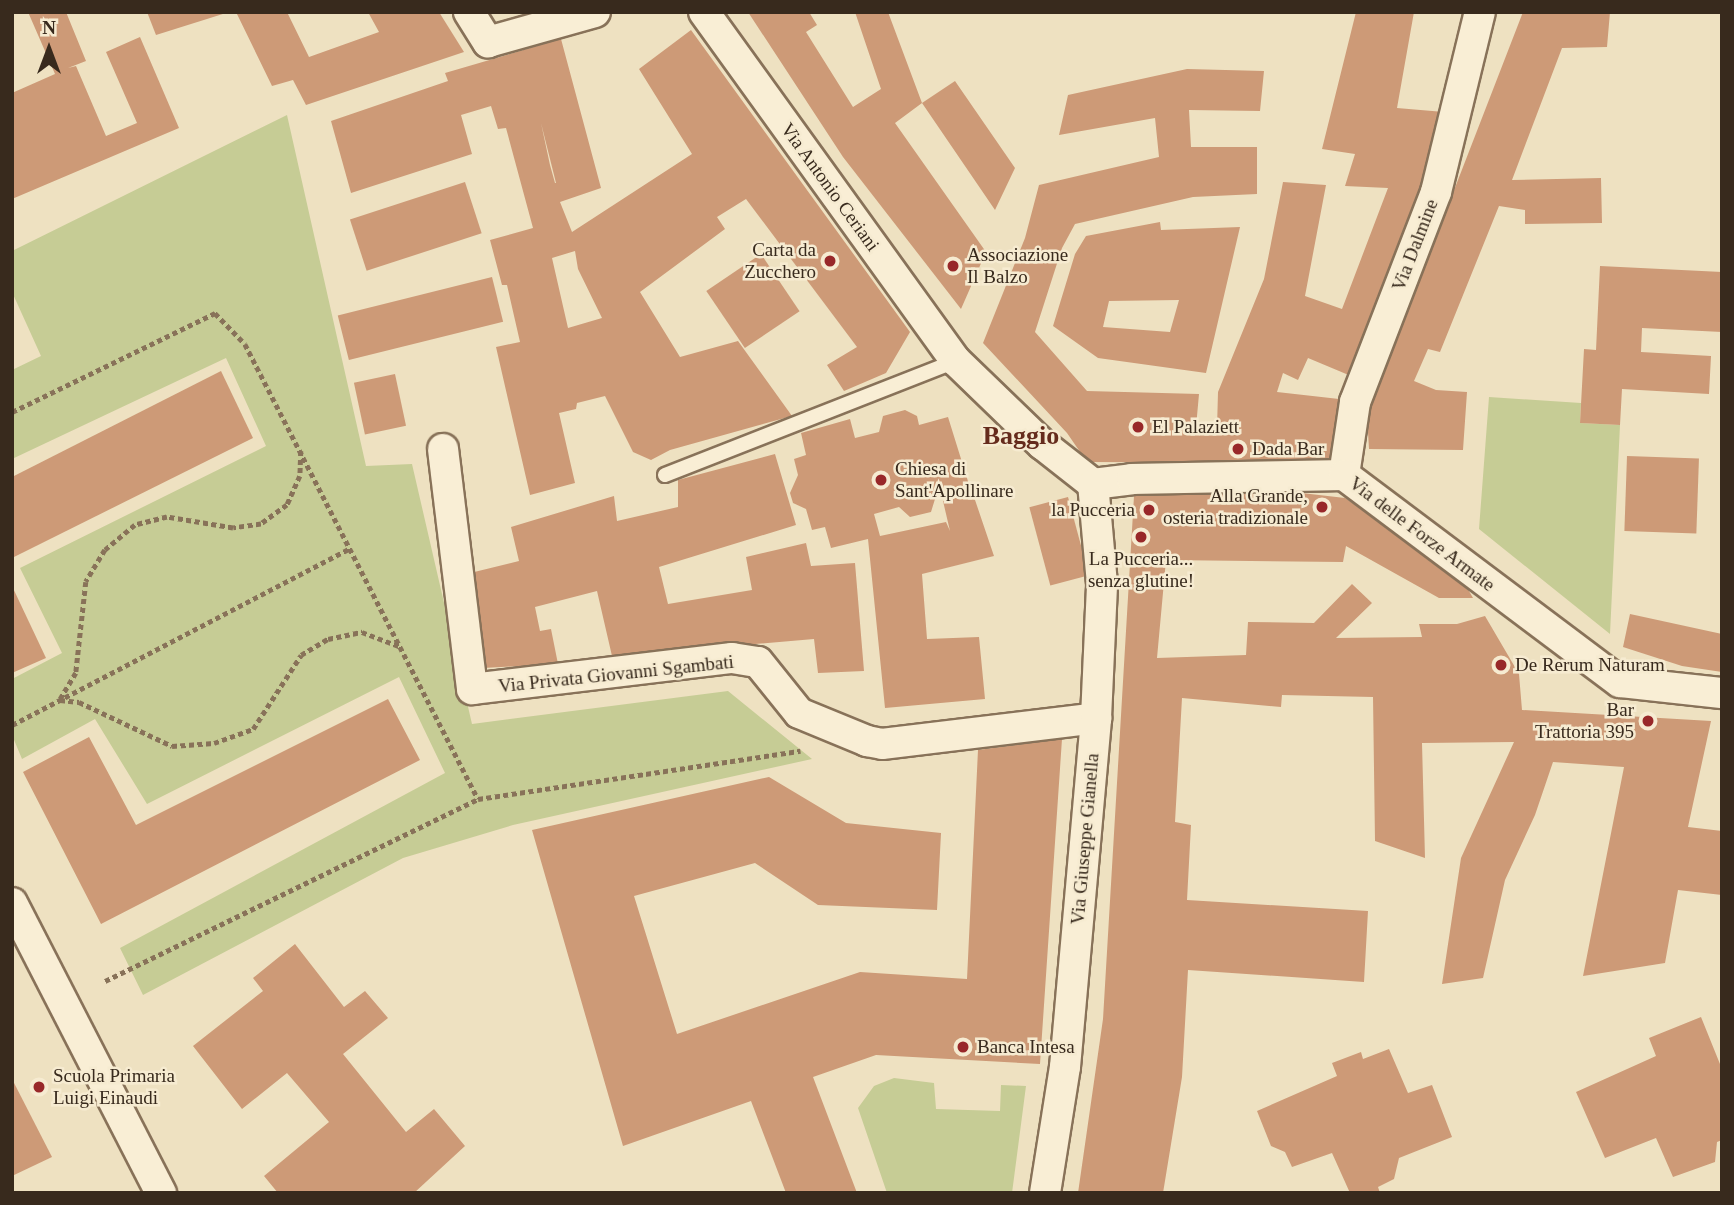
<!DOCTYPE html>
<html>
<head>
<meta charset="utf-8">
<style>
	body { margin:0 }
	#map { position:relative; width:1734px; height:1205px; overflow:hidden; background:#eee1c1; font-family:"Times New Roman",serif }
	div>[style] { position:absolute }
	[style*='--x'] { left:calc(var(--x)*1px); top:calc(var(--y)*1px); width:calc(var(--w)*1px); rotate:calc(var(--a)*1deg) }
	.green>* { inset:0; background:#c6cc95 }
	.building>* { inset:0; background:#cd9a77; transform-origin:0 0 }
	.path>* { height:4.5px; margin-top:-2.25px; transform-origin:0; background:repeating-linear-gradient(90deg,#887259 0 5px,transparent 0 8.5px) }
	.roads { filter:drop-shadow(2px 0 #887259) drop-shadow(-2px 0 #887259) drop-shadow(0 2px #887259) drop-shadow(0 -2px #887259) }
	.lane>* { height:14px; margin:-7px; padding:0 7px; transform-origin:7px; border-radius:7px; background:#f9eed5 }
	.street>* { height:30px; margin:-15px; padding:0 15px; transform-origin:15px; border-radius:15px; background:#f9eed5 }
	.dots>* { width:19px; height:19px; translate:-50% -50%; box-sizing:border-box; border:4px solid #f6ebd1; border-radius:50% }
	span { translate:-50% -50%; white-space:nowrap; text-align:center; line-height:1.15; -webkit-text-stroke:5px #f6ebd1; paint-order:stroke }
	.street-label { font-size:19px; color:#382a1d }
	.poi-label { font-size:19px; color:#382a1d }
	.right { translate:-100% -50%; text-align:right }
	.left { translate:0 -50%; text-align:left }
	.district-label { font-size:26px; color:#652b1c; font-weight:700 }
	.frame { position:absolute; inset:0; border:14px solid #382a1d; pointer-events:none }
	.north { position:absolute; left:14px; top:14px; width:70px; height:70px; -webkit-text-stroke:5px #f6ebd1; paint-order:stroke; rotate:0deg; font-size:19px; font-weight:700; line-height:28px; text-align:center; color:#382a1d }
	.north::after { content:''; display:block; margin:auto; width:24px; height:32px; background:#382a1d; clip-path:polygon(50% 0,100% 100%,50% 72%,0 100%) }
</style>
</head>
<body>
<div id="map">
	<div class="green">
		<i style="clip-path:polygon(287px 115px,366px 466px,412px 464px,472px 724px,728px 691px,812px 759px,513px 825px,403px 858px,143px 995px,120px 948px,445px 773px,399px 677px,147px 804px,95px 719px,22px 759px,12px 735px,12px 679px,62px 653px,20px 568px,266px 446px,226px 358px,12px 459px,12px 370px,41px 356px,12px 292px,12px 251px)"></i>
		<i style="clip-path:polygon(1489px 397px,1581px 403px,1580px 423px,1620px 425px,1610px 634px,1479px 529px)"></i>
		<i style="clip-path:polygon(894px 1078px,934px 1083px,936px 1109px,1000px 1111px,1001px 1085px,1026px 1086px,1012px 1193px,887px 1193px,858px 1108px,874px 1086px)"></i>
	</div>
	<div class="building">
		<i style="clip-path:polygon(28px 12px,66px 12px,86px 61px,68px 68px,76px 66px,106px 136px,137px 123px,106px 52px,140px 37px,179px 128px,12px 199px,12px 93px,55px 74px)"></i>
		<i style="clip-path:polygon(147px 12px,226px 12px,226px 13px,156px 35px)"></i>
		<i style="clip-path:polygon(236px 12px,287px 12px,309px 57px,379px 32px,368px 12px,439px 12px,464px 52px,306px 105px,293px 80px,272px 86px)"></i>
		<i style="clip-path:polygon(748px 12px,809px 12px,817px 25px,806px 32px,853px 107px,881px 89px,855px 12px,888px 12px,922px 103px,955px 81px,1015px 168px,995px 210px,922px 103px,895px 123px,986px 252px,961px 309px,843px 157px)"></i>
		<i style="clip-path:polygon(1356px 12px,1414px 12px,1397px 108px,1444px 112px,1426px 188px,1351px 376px,1308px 358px,1298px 380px,1283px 373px,1277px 392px,1348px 400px,1335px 463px,1087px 462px,1067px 433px,983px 343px,1025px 238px,1039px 185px,1159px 157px,1155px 118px,1059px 135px,1068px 95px,1187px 69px,1264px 71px,1260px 111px,1189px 110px,1191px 147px,1257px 147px,1257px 194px,1193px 197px,1075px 224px,1062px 248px,1035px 332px,1087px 391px,1199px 394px,1196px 427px,1217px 428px,1218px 392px,1264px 279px,1283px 182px,1326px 185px,1305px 296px,1342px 309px,1388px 188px,1345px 186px,1355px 154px,1322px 149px)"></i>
		<i style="clip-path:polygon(1523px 12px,1610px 12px,1607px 47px,1562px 48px,1512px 180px,1601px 178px,1602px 223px,1525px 224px,1525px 210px,1499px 206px,1440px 352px,1428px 349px,1414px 381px,1436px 390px,1467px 392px,1463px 450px,1369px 449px,1367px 415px)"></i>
		<i style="clip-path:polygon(evenodd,691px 30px,910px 332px,886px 373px,844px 391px,827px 365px,857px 347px,746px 199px,717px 217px,725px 229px,640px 292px,680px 357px,738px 341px,792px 416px,670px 450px,651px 460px,633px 452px,605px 396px,577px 403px,576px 409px,559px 413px,575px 483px,530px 495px,496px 347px,520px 342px,507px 285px,502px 285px,490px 240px,533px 228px,506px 128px,498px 129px,491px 106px,461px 115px,472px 154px,351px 193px,331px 121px,448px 81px,445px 73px,561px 39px,601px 188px,560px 202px,572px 232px,692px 154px,639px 69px,691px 30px,541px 123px,556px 183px,555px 183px,550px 165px,541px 123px,691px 30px,575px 251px,578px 269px,602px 318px,568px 328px,552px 258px,575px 251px)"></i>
		<i style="left:465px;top:182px;width:54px;height:121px;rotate:72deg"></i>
		<i style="clip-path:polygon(evenodd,1160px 222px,1161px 230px,1240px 227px,1206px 373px,1098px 358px,1053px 326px,1075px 254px,1086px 236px,1160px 222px,1179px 300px,1170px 332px,1103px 327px,1109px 301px,1179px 300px)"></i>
		<i style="left:761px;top:254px;width:69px;height:66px;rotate:56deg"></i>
		<i style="clip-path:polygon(1600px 266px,1722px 272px,1722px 332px,1642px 328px,1641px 352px,1711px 356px,1709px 394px,1622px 389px,1620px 425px,1580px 423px,1584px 349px,1596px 350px)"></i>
		<i style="left:492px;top:277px;width:46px;height:159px;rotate:76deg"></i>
		<i style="clip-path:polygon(221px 371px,253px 438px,12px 558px,12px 477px)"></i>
		<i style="left:395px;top:374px;width:53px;height:42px;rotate:78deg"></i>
		<i style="clip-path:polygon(905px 410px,917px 416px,919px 425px,948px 417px,971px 491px,935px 499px,931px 512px,910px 517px,899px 507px,874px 514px,880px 536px,946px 522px,950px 531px,943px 501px,973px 494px,994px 556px,922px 574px,927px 639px,979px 637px,985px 699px,885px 708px,868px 539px,831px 548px,825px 527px,812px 530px,806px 509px,793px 503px,790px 493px,798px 475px,794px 459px,806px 455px,801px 433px,850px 419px,855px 438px,879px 432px,883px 416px)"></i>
		<i style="clip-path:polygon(775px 454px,796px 525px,659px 567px,668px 604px,752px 590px,746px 557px,806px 543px,811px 566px,855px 563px,864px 671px,818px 673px,814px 639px,612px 656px,597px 591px,535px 607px,540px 631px,551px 629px,558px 664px,483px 668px,462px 575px,519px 561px,511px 527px,614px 496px,617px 521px,678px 507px,678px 480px)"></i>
		<i style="left:1627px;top:456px;width:72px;height:75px;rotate:2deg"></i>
		<i style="clip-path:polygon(1284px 491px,1345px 498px,1458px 572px,1473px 598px,1439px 598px,1346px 546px,1343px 562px,1166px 560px,1157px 658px,1246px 655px,1248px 622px,1314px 623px,1352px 584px,1372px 603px,1336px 638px,1422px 637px,1419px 624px,1457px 624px,1485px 616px,1519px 674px,1522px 710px,1711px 721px,1688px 827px,1722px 831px,1722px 895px,1678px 890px,1665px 963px,1583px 976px,1624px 767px,1553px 762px,1535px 815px,1505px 880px,1483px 978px,1442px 984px,1461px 858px,1514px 742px,1422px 743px,1425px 858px,1375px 841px,1373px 697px,1282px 695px,1281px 707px,1182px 698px,1175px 822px,1191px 825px,1187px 900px,1368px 911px,1364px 982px,1188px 970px,1182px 1077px,1163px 1193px,1078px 1193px,1103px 1019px,1134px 496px)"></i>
		<i style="left:1068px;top:497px;width:81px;height:40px;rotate:75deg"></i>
		<i style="clip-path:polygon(12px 586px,46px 658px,12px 673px)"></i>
		<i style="clip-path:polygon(1630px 614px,1722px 634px,1722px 672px,1682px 666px,1623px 647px)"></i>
		<i style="clip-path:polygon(388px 699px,420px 760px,101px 924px,23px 772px,89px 737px,136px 825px)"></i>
		<i style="clip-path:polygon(1062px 739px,1040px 1064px,876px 1055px,813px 1077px,857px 1193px,786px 1193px,751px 1101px,623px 1146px,532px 830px,769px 777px,846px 823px,941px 833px,937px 910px,818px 905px,755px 863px,634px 896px,677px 1034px,860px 972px,967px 979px,978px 750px)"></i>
		<i style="clip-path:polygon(295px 944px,344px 1007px,365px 991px,388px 1018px,343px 1054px,406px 1132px,434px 1109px,465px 1146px,414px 1193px,278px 1193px,264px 1176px,329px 1122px,287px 1073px,242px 1109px,193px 1046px,263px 991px,253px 978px)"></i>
		<i style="clip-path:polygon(1701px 1017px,1722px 1069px,1722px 1140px,1717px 1142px,1715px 1162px,1673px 1177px,1656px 1138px,1605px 1158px,1576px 1092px,1656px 1056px,1649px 1038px)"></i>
		<i style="clip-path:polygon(1389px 1049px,1408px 1093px,1432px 1085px,1452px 1137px,1399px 1158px,1394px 1179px,1378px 1187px,1380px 1193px,1350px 1193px,1332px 1153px,1292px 1167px,1285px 1152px,1271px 1146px,1257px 1111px,1337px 1076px,1332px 1063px,1361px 1052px,1363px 1059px)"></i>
		<i style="clip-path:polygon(12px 1079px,52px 1157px,12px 1176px)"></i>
	</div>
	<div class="path">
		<i style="--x:12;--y:412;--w:226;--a:-26"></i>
		<i style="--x:215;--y:313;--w:43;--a:45.9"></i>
		<i style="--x:245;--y:344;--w:511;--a:62.88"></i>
		<i style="--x:301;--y:451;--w:25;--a:92"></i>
		<i style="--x:300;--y:476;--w:32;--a:114"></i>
		<i style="--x:287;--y:505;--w:32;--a:144"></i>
		<i style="--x:261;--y:524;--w:28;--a:172"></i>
		<i style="--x:233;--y:528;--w:67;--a:-170.5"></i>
		<i style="--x:167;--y:517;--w:33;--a:166"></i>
		<i style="--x:135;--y:525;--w:39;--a:140"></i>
		<i style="--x:105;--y:550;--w:37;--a:121"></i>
		<i style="--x:86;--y:582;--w:92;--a:96.3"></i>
		<i style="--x:76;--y:673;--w:31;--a:121"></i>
		<i style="--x:60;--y:700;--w:19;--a:6"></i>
		<i style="--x:79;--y:702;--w:103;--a:25.3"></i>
		<i style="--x:172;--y:746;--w:42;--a:-4.1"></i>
		<i style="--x:214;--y:743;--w:41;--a:-19.7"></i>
		<i style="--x:253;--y:729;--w:88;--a:-57"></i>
		<i style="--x:301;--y:655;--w:31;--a:-31"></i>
		<i style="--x:328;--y:639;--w:35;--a:-12"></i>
		<i style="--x:362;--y:632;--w:42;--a:21"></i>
		<i style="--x:12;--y:725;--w:382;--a:-27.6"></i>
		<i style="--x:105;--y:981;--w:415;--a:-26"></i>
		<i style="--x:478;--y:799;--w:326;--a:-8.5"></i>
	</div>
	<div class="roads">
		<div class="lane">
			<i style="--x:665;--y:475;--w:313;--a:-21.4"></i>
		</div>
		<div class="street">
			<i style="--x:469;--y:12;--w:36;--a:58"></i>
			<i style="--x:488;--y:42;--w:111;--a:-15.7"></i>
			<i style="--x:704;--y:12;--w:430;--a:54.2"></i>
			<i style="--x:956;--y:361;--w:120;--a:44"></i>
			<i style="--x:1042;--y:444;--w:65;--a:38.1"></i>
			<i style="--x:443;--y:449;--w:242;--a:83.1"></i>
			<i style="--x:472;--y:689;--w:262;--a:-6.8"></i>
			<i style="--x:732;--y:658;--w:26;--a:9"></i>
			<i style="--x:758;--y:662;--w:65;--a:51.2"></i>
			<i style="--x:799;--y:713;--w:74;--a:22.4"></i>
			<i style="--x:867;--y:741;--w:15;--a:11"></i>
			<i style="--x:882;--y:744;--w:216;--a:-6.9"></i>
			<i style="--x:1344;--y:475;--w:74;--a:-81.4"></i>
			<i style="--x:1355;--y:402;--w:225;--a:-68.9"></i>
			<i style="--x:1436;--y:192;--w:185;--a:-76.3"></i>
			<i style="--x:1093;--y:484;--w:39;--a:-7"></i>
			<i style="--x:1132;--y:479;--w:212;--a:-1.1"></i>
			<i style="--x:1344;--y:475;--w:345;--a:36.9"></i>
			<i style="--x:1620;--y:682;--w:103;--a:6.2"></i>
			<i style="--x:12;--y:903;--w:326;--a:62.8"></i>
			<i style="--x:1045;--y:1193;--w:128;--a:-81"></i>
			<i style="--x:1065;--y:1067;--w:350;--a:-84.9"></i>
			<i style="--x:1096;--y:718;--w:134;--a:-87.4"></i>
			<i style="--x:1102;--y:584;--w:100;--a:-95.1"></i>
		</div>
	</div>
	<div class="dots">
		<i style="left:830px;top:261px;background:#982829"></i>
		<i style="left:953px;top:266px;background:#982829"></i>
		<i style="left:1138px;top:427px;background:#982829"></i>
		<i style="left:1238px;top:449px;background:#982829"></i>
		<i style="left:881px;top:480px;background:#982829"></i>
		<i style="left:1322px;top:507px;background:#982829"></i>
		<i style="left:1149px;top:510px;background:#982829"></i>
		<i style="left:1141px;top:537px;background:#982829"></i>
		<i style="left:1501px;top:665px;background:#982829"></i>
		<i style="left:1648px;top:721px;background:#982829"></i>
		<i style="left:963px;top:1047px;background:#982829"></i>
		<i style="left:39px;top:1087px;background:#982829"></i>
	</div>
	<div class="street-label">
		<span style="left:830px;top:187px;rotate:54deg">Via Antonio Ceriani</span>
		<span style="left:1415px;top:245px;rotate:-69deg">Via Dalmine</span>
		<span style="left:1422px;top:534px;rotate:37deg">Via delle Forze Armate</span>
		<span style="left:616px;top:674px;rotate:-6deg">Via Privata Giovanni Sgambati</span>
		<span style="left:1085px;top:839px;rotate:-85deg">Via Giuseppe Gianella</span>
	</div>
	<div class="poi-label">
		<span class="right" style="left:816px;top:261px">Carta da<br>Zucchero</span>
		<span class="left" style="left:967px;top:266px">Associazione<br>Il Balzo</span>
		<span class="left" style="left:1152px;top:427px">El Palaziett</span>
		<span class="left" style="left:1252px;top:449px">Dada Bar</span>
		<span class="left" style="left:895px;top:480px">Chiesa di<br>Sant'Apollinare</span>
		<span class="right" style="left:1308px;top:507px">Alla Grande,<br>osteria tradizionale</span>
		<span class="right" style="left:1135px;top:510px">la Pucceria</span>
		<span style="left:1141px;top:570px">La Pucceria...<br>senza glutine!</span>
		<span class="left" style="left:1515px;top:665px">De Rerum Naturam</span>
		<span class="right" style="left:1634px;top:721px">Bar<br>Trattoria 395</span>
		<span class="left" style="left:977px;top:1047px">Banca Intesa</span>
		<span class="left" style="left:53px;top:1087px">Scuola Primaria<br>Luigi Einaudi</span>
	</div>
	<div class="district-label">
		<span style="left:1021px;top:436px">Baggio</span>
	</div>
	<div class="frame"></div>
	<div class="north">N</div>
</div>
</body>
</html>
